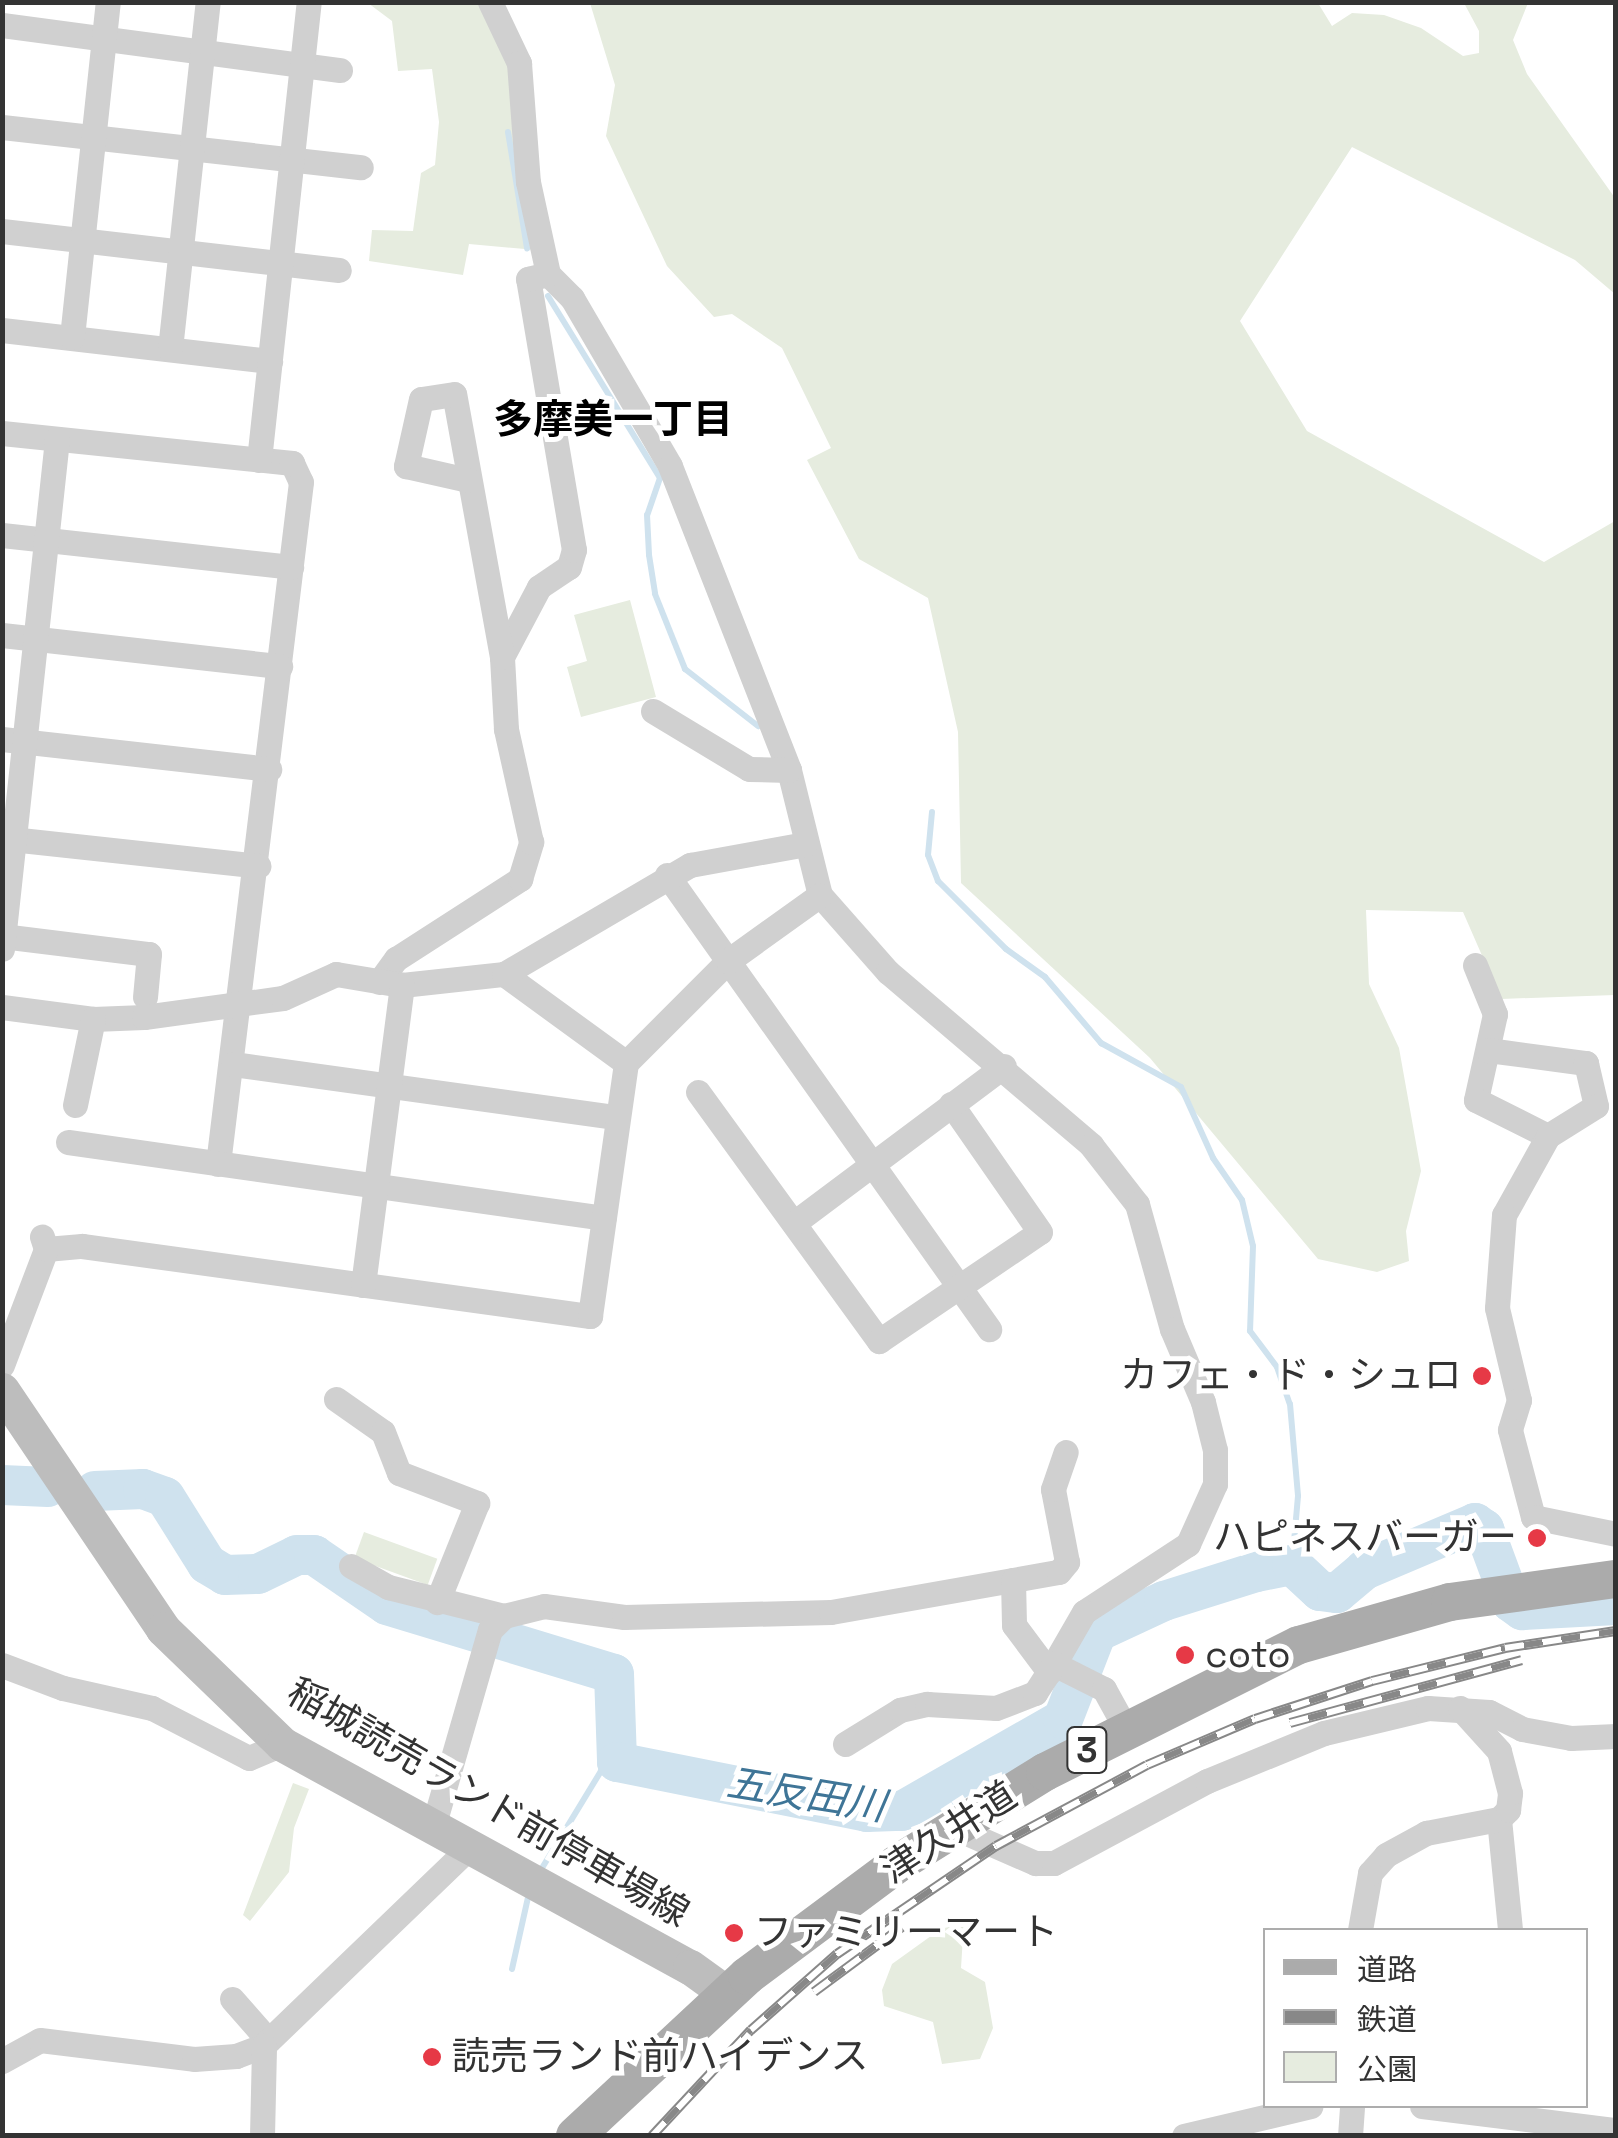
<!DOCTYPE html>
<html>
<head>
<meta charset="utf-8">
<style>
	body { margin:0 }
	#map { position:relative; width:1618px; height:2138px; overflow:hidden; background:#fff; font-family:"Space Grotesk","Noto Sans JP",sans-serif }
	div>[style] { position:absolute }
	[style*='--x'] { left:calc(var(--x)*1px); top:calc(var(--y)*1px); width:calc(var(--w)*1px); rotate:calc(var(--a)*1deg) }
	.green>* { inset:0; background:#e6ecdf; transform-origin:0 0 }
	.stream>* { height:6px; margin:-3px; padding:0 3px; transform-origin:3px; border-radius:3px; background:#cfe2ee }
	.river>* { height:40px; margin:-20px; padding:0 20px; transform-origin:20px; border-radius:20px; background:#cfe2ee }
	.street>* { height:25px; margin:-12.5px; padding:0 12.5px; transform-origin:12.5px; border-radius:12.5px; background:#d0d0d0 }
	.secondary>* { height:35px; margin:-17.5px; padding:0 17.5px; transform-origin:17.5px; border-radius:17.5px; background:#bdbdbd }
	.primary>* { height:38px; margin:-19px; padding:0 19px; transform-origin:19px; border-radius:19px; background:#ababab }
	.rail>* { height:10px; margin-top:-5px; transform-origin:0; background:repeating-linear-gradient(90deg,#fff 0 19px,#888 0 38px); box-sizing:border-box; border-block:2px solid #888 }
	.dots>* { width:28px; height:28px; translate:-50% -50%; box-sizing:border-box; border:5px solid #fff; border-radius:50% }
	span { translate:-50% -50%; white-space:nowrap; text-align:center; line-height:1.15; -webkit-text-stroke:10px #fff; paint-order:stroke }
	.shield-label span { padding:2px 8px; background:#fff; border:2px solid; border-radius:8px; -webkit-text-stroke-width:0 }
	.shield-label { font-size:35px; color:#333; font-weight:700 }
	.poi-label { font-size:38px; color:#333 }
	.right { translate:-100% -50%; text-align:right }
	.left { translate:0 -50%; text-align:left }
	.street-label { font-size:38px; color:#333 }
	.neighbourhood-label { font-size:40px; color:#000; font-weight:700 }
	.water-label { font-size:40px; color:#3f7597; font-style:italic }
	.frame { position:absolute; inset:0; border:5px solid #333; pointer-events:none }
	.legend { position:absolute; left:1263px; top:1928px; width:325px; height:180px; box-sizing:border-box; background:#fff; border:2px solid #adadad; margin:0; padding:12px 18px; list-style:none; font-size:30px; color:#333 }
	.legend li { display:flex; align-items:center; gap:20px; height:50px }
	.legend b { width:50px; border:2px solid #adadad }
</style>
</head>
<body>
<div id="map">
	<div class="green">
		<i style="clip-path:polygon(368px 3px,478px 3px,486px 9px,511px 75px,536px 250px,469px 244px,463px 275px,369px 261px,372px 230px,413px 231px,421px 173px,435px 165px,439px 122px,432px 69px,398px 71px,392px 21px)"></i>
		<i style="clip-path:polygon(590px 3px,1318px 3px,1332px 26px,1352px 13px,1384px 15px,1421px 28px,1463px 56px,1479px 53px,1479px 31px,1464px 3px,1528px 3px,1513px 40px,1527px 74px,1615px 198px,1615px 294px,1575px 260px,1352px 147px,1240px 321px,1307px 431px,1544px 562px,1615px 521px,1615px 995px,1501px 999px,1463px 912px,1366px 910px,1369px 984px,1399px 1048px,1421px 1171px,1406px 1231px,1409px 1261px,1377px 1272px,1318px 1259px,1150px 1058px,961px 883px,958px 732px,928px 598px,859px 559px,807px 460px,831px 448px,782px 348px,732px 314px,714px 317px,667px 266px,606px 136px,615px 85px)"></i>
		<i style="clip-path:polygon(630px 600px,656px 697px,581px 717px,567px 667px,587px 661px,574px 615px)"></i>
		<i style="left:364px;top:1532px;width:78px;height:28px;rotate:20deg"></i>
		<i style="clip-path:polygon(293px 1783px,309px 1789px,294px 1828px,289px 1872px,250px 1921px,243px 1915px)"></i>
		<i style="clip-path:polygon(956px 1918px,964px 1921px,961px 1968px,985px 1982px,993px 2028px,980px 2059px,942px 2064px,933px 2022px,884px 2006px,882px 1990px,892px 1964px)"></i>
	</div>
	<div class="stream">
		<i style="--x:508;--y:132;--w:118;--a:80.7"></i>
		<i style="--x:548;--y:296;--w:214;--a:58.4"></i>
		<i style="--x:660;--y:478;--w:39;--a:109"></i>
		<i style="--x:647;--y:515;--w:40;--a:87.1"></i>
		<i style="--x:649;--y:555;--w:39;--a:81"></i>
		<i style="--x:655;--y:594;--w:81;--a:68.2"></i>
		<i style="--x:685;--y:669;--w:93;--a:38"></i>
		<i style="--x:932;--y:812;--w:43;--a:95.3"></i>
		<i style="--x:928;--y:855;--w:28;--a:69"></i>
		<i style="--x:938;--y:881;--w:96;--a:45"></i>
		<i style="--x:1006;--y:949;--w:48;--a:35.7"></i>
		<i style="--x:1045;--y:977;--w:87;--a:49.7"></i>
		<i style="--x:1101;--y:1043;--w:91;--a:28.8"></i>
		<i style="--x:1181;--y:1087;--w:78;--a:65.7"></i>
		<i style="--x:1213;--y:1158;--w:51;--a:55.4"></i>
		<i style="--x:1242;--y:1200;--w:47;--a:76.6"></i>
		<i style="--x:1253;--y:1246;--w:85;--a:92"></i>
		<i style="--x:1250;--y:1331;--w:45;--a:53.1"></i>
		<i style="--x:1277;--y:1367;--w:39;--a:71"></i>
		<i style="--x:1290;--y:1404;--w:92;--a:85"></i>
		<i style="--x:1298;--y:1496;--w:69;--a:95"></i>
		<i style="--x:539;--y:1873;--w:119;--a:-58.7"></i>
		<i style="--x:601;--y:1771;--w:18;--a:-29"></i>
		<i style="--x:512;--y:1969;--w:78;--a:-77.4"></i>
	</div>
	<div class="river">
		<i style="--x:2;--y:1485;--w:46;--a:2.5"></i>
		<i style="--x:95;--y:1491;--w:48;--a:-2.4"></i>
		<i style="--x:143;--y:1489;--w:23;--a:20"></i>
		<i style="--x:165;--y:1497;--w:79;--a:57.9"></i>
		<i style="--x:207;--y:1564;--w:21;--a:31"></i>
		<i style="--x:225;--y:1575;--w:33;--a:-2"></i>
		<i style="--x:258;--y:1574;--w:43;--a:-26"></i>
		<i style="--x:297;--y:1555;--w:17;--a:0"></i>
		<i style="--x:314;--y:1555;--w:88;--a:34.4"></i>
		<i style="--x:387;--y:1605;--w:237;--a:16.9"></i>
		<i style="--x:614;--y:1674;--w:88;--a:88"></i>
		<i style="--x:617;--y:1762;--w:255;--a:11.3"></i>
		<i style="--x:867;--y:1812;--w:35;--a:-2"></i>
		<i style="--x:902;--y:1811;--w:185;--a:-29.7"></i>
		<i style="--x:1063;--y:1719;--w:93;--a:-68.7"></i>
		<i style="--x:1097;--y:1632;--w:74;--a:-24.8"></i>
		<i style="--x:1164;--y:1601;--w:96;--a:-17.5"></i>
		<i style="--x:1256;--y:1572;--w:37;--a:-11"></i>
		<i style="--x:1292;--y:1565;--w:38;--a:43"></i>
		<i style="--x:1320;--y:1591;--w:17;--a:7"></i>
		<i style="--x:1337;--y:1593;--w:35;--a:-40"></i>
		<i style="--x:1364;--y:1570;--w:121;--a:-22.9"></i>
		<i style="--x:1475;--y:1523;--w:11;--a:34"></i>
		<i style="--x:1484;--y:1529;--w:78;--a:69.7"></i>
		<i style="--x:1511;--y:1602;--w:14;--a:36"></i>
		<i style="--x:1522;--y:1610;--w:94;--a:-3"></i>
	</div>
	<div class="street">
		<i style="--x:490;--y:2;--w:68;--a:64.6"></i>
		<i style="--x:519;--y:63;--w:119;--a:85.7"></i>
		<i style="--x:528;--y:182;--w:94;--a:77.7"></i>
		<i style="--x:548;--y:274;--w:34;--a:45"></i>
		<i style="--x:572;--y:298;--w:194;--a:59.7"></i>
		<i style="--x:670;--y:466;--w:326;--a:68.6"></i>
		<i style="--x:789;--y:770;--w:129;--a:76.1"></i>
		<i style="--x:820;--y:895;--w:103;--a:48.6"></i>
		<i style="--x:888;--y:972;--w:267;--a:40.4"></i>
		<i style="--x:1091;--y:1145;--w:75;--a:52.1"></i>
		<i style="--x:1137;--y:1204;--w:130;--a:74.4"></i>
		<i style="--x:1172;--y:1329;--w:79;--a:67"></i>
		<i style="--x:1203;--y:1402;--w:49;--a:76"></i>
		<i style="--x:1215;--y:1450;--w:34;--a:90"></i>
		<i style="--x:1215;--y:1484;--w:66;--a:114.2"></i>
		<i style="--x:1188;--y:1544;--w:124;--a:146.8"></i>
		<i style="--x:1084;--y:1612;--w:60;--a:120"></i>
		<i style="--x:1054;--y:1664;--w:56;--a:26.6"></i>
		<i style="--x:1104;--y:1689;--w:46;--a:61.2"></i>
		<i style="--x:2;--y:25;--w:341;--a:7.6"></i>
		<i style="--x:2;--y:127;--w:361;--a:6.4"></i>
		<i style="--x:2;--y:231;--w:339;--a:6.6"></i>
		<i style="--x:2;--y:330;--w:270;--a:6.6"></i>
		<i style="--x:72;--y:337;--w:337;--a:-83.9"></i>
		<i style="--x:170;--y:349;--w:349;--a:-83.8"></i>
		<i style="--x:2;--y:433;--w:292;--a:5.9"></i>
		<i style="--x:292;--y:463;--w:21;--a:65"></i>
		<i style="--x:301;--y:482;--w:687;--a:96.94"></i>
		<i style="--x:259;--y:460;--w:461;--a:-83.8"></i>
		<i style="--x:2;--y:535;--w:291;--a:6.3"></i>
		<i style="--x:2;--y:635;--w:280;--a:6.4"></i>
		<i style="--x:502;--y:657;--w:79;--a:-62.1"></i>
		<i style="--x:539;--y:587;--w:36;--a:-34"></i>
		<i style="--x:569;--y:567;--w:18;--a:-74"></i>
		<i style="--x:574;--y:550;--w:275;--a:-99.6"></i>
		<i style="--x:528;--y:279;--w:21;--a:-14"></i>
		<i style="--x:653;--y:711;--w:112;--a:31.1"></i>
		<i style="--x:749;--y:769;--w:40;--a:1.4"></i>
		<i style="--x:2;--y:739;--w:269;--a:6.4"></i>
		<i style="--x:2;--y:838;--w:258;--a:6.2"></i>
		<i style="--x:667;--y:875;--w:557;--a:54.65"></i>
		<i style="--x:2;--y:936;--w:148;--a:7"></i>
		<i style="--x:149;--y:954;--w:43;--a:95.3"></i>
		<i style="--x:2;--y:949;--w:513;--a:-83.84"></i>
		<i style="--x:1475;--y:965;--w:53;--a:67.8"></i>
		<i style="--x:1495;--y:1014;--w:88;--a:102.5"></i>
		<i style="--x:1476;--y:1100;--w:80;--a:26.6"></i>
		<i style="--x:1548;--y:1136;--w:90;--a:119.1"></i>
		<i style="--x:1504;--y:1215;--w:93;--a:94.3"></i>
		<i style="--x:1497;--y:1308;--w:95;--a:76.6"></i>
		<i style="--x:1519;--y:1400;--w:31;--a:107"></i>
		<i style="--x:1510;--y:1430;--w:90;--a:75.2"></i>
		<i style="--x:1533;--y:1517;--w:85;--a:11.6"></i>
		<i style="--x:504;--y:974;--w:151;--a:36.1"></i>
		<i style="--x:379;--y:982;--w:29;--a:-54"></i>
		<i style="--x:396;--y:959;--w:148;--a:-32.8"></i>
		<i style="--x:520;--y:879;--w:39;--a:-73"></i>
		<i style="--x:531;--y:842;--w:116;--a:-102.5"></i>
		<i style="--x:506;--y:729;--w:72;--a:-93.2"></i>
		<i style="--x:502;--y:657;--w:267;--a:-100.3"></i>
		<i style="--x:454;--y:394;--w:33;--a:171"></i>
		<i style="--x:421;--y:399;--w:69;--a:102.6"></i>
		<i style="--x:406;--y:466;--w:64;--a:12.7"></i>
		<i style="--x:2;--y:1007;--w:92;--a:7.5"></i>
		<i style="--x:93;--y:1019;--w:51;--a:-2.2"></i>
		<i style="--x:144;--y:1017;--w:140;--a:-7.8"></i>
		<i style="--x:283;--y:998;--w:58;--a:-24.4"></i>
		<i style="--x:336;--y:974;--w:67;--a:9.5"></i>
		<i style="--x:402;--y:985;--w:103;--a:-6.2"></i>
		<i style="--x:504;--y:974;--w:216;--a:-30.4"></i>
		<i style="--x:690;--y:865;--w:117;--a:-10.3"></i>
		<i style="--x:1488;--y:1050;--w:99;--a:7.6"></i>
		<i style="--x:1586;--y:1063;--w:44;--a:76.9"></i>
		<i style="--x:1596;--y:1106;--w:57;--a:148"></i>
		<i style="--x:233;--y:1064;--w:388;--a:7.9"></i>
		<i style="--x:698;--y:1092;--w:308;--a:54"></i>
		<i style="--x:879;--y:1341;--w:194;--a:-34.1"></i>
		<i style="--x:1040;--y:1232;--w:156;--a:-124.8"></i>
		<i style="--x:75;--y:1105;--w:88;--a:-78.2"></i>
		<i style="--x:68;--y:1142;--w:541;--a:8.07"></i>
		<i style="--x:794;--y:1223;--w:262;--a:-36.8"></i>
		<i style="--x:46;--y:1249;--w:36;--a:-5"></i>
		<i style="--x:82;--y:1246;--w:513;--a:7.85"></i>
		<i style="--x:590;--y:1316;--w:256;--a:-81.9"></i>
		<i style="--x:626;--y:1063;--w:144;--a:-45"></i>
		<i style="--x:728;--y:961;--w:113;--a:-35.7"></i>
		<i style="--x:363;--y:1285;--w:303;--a:-82.6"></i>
		<i style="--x:2;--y:1365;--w:124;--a:-69.2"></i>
		<i style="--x:46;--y:1249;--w:13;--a:-108"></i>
		<i style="--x:336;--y:1399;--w:57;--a:35.1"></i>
		<i style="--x:383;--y:1432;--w:44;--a:68.7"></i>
		<i style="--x:399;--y:1473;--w:84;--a:21"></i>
		<i style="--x:477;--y:1503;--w:107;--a:112"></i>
		<i style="--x:351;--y:1566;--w:43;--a:29.6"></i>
		<i style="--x:388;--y:1587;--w:120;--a:14"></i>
		<i style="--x:504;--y:1616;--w:41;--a:-14"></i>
		<i style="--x:544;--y:1606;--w:81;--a:7.8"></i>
		<i style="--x:624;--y:1617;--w:207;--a:-1.4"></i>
		<i style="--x:831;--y:1612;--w:231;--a:-10"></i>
		<i style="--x:1059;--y:1572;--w:13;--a:-51"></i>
		<i style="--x:1067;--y:1562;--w:74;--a:-100.9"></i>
		<i style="--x:1053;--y:1489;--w:39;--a:-71"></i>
		<i style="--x:1013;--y:1580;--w:45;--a:88.7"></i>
		<i style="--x:1014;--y:1625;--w:59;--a:53.3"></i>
		<i style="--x:2;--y:1665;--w:65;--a:20.7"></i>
		<i style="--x:63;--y:1688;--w:91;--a:12.7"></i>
		<i style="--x:152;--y:1708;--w:109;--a:27.3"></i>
		<i style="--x:249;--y:1758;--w:36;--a:-23"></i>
		<i style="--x:845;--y:1744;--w:65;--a:-31.7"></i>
		<i style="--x:900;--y:1710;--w:28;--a:-13"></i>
		<i style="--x:927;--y:1704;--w:69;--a:3.3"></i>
		<i style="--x:996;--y:1708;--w:42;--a:-21"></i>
		<i style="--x:1035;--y:1693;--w:35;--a:-57"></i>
		<i style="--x:1499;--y:1819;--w:112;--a:84.3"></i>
		<i style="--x:433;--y:1827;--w:205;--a:-73.9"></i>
		<i style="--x:490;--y:1630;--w:20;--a:-45"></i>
		<i style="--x:953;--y:1827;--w:90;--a:23.7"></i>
		<i style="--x:1035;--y:1863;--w:19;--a:0"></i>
		<i style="--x:1054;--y:1863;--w:174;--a:-28.2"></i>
		<i style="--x:1207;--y:1781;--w:126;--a:-22.3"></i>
		<i style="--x:1324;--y:1733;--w:107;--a:-13.5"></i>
		<i style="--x:1428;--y:1708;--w:61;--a:3.8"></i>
		<i style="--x:1489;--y:1712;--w:37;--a:27"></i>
		<i style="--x:1522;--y:1729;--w:50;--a:10.4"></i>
		<i style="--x:1571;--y:1738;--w:45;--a:-2.5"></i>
		<i style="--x:1360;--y:1930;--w:58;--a:-80"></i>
		<i style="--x:1370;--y:1873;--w:24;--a:-48"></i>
		<i style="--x:1386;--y:1855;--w:46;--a:-28.8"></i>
		<i style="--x:1426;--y:1833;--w:74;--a:-10.9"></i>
		<i style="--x:1499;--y:1819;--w:13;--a:-45"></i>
		<i style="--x:1508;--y:1810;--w:17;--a:-83"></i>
		<i style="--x:1510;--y:1793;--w:43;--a:-104.7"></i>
		<i style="--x:1499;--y:1751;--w:58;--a:-132.2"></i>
		<i style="--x:232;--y:1999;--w:55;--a:48.7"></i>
		<i style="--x:2;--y:2061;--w:43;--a:-28.9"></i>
		<i style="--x:40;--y:2040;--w:155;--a:7"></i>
		<i style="--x:194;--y:2059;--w:42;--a:-4.1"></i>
		<i style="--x:236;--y:2056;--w:30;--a:-21"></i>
		<i style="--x:264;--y:2045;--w:286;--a:-43.9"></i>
		<i style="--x:1422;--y:2106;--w:195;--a:7.1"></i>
		<i style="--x:262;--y:2136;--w:91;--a:-88.7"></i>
		<i style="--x:1184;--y:2136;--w:130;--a:-13.3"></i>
		<i style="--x:1350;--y:2136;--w:30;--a:-86"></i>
	</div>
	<div class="secondary">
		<i style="--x:2;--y:1390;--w:288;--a:56"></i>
		<i style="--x:163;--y:1629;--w:165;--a:44"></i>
		<i style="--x:282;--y:1744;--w:465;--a:28.7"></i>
		<i style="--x:690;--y:1967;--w:44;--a:35.8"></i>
	</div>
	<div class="primary">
		<i style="--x:575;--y:2136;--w:235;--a:-42.9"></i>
		<i style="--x:747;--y:1976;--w:187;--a:-36.7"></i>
		<i style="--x:897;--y:1864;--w:174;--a:-31.9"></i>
		<i style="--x:1045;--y:1772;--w:284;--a:-26.6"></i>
		<i style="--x:1299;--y:1645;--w:157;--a:-15.9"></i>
		<i style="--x:1450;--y:1602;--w:168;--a:-7.9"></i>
	</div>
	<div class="rail">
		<i style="--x:1290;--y:1723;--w:240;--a:-15.2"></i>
		<i style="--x:814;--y:1992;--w:109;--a:-36.5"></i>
		<i style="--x:652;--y:2136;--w:145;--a:-47"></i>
		<i style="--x:751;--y:2030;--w:115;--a:-41.5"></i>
		<i style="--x:837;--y:1954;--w:192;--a:-34.2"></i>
		<i style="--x:996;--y:1846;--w:171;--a:-28.2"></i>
		<i style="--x:1147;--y:1765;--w:117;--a:-23.1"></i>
		<i style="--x:1255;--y:1719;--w:123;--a:-18"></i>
		<i style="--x:1372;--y:1681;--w:137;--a:-13.9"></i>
		<i style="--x:1505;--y:1648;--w:112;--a:-8.7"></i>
	</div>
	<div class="dots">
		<i style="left:1482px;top:1376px;background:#e63946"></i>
		<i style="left:1537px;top:1538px;background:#e63946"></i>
		<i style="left:1185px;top:1655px;background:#e63946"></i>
		<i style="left:734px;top:1933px;background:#e63946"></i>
		<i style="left:432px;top:2057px;background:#e63946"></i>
	</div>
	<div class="shield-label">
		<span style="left:1087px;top:1750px">3</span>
	</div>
	<div class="poi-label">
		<span class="right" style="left:1462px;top:1376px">カフェ・ド・シュロ</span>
		<span class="right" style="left:1517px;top:1538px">ハピネスバーガー</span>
		<span class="left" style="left:1205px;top:1655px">coto</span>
		<span class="left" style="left:754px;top:1933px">ファミリーマート</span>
		<span class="left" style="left:452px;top:2057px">読売ランド前ハイデンス</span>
	</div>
	<div class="street-label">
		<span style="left:488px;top:1803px;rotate:30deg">稲城読売ランド前停車場線</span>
		<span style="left:949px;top:1833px;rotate:-33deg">津久井道</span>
	</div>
	<div class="neighbourhood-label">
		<span style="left:613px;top:420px">多摩美一丁目</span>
	</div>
	<div class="water-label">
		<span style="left:806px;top:1795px;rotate:9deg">五反田川</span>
	</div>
	<div class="frame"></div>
	<ul class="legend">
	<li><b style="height:12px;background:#ababab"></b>道路</li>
	<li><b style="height:12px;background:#888"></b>鉄道</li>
	<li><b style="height:28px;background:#e6ecdf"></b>公園</li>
	</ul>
</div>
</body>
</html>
